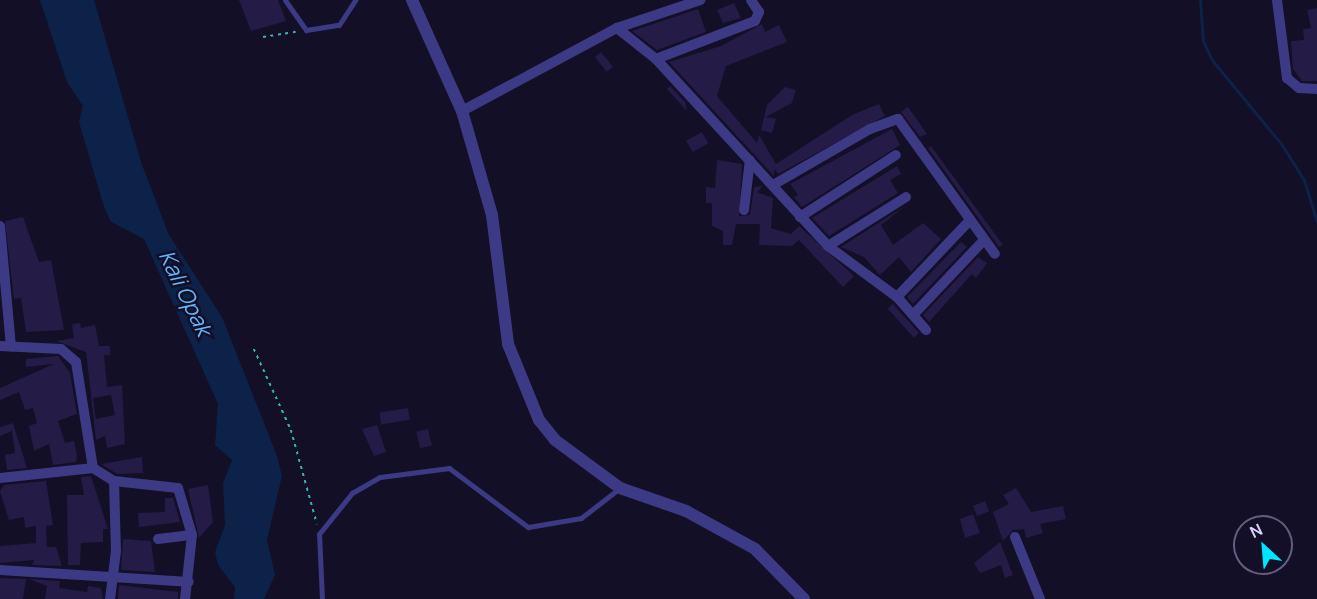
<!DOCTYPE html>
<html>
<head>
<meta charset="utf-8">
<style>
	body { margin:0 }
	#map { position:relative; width:1317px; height:599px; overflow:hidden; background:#130f26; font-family:Manrope,sans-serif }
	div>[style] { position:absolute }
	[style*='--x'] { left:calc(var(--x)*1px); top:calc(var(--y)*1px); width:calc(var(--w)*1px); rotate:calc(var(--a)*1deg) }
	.water>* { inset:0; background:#0c2248 }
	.stream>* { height:3px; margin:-1.5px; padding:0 1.5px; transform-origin:1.5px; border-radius:1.5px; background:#0c2248 }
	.building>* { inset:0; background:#241b47; transform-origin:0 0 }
	.path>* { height:1.5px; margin-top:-0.75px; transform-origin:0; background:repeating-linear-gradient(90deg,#2fb8b0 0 3px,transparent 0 7.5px) }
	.service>* { height:5px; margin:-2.5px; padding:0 2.5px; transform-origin:2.5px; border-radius:2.5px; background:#3d3a85 }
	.minor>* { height:10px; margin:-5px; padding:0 5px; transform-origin:5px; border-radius:5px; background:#3d3a85 }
	.tertiary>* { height:12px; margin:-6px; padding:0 6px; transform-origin:6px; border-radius:6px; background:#3d3a85 }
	span { translate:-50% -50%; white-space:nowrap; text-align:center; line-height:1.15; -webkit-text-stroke:5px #130f26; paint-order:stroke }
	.water-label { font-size:22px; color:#62b6ff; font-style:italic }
	.north { position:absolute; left:1233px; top:515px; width:60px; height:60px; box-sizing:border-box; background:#130f26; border:2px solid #625e7d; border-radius:50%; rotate:334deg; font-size:16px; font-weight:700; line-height:24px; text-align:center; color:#d9d4ff }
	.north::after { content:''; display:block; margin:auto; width:21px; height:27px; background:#00e5ff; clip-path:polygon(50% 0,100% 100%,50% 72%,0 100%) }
</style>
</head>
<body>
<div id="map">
	<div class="water">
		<i style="clip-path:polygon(40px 0,94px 0,142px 165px,169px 235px,222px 317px,277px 456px,282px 476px,267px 540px,275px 575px,264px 599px,234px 599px,235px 587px,218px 565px,215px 552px,225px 525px,223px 483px,232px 460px,215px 445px,218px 404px,144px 239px,111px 222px,104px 207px,79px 122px,83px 106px,67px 82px)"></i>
	</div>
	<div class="stream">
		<i style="--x:1200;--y:0;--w:41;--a:85.8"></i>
		<i style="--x:1203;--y:41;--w:21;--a:65"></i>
		<i style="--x:1212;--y:60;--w:110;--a:50.5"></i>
		<i style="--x:1282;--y:145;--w:41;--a:57.8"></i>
		<i style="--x:1304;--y:180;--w:44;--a:72.8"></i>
	</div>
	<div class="building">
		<i style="clip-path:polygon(239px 0,278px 0,286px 21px,251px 31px)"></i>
		<i style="clip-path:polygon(734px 3px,741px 18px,723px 23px,717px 10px)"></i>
		<i style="clip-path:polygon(1317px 8px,1317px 81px,1302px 81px,1293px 69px,1291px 41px,1304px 40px,1303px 29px,1311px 28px,1307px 10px)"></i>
		<i style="clip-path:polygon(698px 9px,706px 32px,657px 50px,632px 31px)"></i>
		<i style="clip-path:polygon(762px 24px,765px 32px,779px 25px,787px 42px,726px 66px,717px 96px,757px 143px,759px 135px,776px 164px,852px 115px,879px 104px,885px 116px,778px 174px,775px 169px,774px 176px,669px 62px,721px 46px)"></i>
		<i style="left:601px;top:52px;width:19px;height:8px;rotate:51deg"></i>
		<i style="clip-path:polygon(670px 86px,685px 102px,687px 111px,667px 89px)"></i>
		<i style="clip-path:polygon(785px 87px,796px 90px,792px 103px,766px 117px,776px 119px,772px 133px,761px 130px,767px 105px)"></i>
		<i style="clip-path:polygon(908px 107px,927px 134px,920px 137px,901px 112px)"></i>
		<i style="clip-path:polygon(892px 129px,900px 145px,802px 207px,794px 197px,798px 195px,790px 184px)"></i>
		<i style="left:702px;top:132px;width:13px;height:18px;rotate:61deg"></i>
		<i style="clip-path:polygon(931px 146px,1003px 245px,999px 247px,928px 148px)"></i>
		<i style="clip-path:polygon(717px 160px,742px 164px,739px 216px,750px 215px,754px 187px,763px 186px,757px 192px,773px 198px,771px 228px,791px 234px,799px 226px,854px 276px,843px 287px,799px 240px,792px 246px,759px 245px,760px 224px,736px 224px,732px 245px,723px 245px,723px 231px,712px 226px,712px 203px,706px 203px,706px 187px,715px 188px)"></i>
		<i style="clip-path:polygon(897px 166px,901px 174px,890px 180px,898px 193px,829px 236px,812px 218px)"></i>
		<i style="clip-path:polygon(905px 206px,881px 225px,893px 245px,923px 223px,941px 239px,911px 272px,899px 257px,880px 275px,864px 257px,841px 247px)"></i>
		<i style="clip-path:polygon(23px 217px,39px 262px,51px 260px,64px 330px,26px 332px,21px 298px,14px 299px,5px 221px)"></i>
		<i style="clip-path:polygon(961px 242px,967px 247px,913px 304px,907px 297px)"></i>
		<i style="clip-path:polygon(978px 257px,987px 263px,976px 278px,972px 274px,929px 322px,923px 315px)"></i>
		<i style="left:893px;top:304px;width:39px;height:7px;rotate:48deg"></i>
		<i style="clip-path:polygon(evenodd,80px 323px,81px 328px,95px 325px,99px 346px,110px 346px,110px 355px,104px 355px,107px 387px,122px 385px,125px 444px,107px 448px,105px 436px,96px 440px,86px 352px,56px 341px,74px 338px,72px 324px,80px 323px,111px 395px,115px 415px,96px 419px,93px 398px,111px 395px)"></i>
		<i style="clip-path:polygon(58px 356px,70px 373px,77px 414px,58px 421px,65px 443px,74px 441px,77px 455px,76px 462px,53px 465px,49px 444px,34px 451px,29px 426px,37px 423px,33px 408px,25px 410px,19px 392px,0 400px,0 388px,54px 364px,26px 367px,26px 359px)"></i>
		<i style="left:408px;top:408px;width:12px;height:29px;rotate:81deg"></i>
		<i style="clip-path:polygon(13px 423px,27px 468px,7px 470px,5px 455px,15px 453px,12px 431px,0 436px,0 427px)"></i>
		<i style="clip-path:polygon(377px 425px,386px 452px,374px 456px,362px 429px)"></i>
		<i style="left:428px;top:429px;width:17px;height:12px;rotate:77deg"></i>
		<i style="clip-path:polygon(142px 457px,143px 473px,117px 474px,101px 464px)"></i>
		<i style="clip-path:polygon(91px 476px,108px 529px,103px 529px,103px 542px,81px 543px,80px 565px,68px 565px,67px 495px,84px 495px,81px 477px)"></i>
		<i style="clip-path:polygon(46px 481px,53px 525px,46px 526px,47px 547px,56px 547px,62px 566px,32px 565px,34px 560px,0 563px,0 546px,36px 543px,36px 526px,25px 528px,24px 517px,9px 520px,0 491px,4px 485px)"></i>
		<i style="clip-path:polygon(208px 485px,213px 522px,199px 538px,188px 489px)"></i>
		<i style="clip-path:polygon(1016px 488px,1031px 512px,1063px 506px,1066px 519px,1040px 524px,1043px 533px,1026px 538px,1024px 529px,1013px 530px,1003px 541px,993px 512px,1009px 504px,1003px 495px)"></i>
		<i style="clip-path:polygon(165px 498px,173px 498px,180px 522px,139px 527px,138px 513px,165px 512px)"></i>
		<i style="left:985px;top:501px;width:11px;height:13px;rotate:68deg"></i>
		<i style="clip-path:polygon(973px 514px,980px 533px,965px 538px,960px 519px)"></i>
		<i style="clip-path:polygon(123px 539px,151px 541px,155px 572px,121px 570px)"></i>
		<i style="clip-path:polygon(1000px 542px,1013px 575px,1005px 578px,1001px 565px,980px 573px,974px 563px)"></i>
		<i style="clip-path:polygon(0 578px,26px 579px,23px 599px,0 599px)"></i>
		<i style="clip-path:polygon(29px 579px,60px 581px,59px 588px,87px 592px,88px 586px,101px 588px,103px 599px,45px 599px,47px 586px)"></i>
		<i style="clip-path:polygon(119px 585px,178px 592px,178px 599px,118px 599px)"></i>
	</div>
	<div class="path">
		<i style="--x:263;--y:37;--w:33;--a:-9"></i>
		<i style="--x:254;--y:349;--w:89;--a:65.4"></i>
		<i style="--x:291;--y:430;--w:98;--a:74.5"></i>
	</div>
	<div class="service">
		<i style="--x:285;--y:0;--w:37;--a:55"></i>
		<i style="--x:306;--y:30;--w:33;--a:-9"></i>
		<i style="--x:339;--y:25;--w:30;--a:-57"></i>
		<i style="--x:322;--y:599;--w:65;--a:-92.6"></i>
		<i style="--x:319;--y:534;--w:53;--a:-51.2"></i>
		<i style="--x:352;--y:493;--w:32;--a:-30"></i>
		<i style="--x:380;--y:477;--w:70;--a:-7.4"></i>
		<i style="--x:449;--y:468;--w:99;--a:36.8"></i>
		<i style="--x:528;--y:527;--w:54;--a:-9.6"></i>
		<i style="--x:581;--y:518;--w:49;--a:-37.6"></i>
	</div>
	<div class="minor">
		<i style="--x:1277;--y:0;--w:79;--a:82.7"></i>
		<i style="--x:1287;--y:78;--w:16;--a:40"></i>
		<i style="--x:1299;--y:88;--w:18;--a:3"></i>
		<i style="--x:617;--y:28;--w:50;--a:38.5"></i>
		<i style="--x:656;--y:59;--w:254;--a:47.4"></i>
		<i style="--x:828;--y:246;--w:86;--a:36.5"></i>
		<i style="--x:897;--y:297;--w:44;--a:48.7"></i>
		<i style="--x:656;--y:59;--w:106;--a:-21"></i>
		<i style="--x:755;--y:21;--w:10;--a:-66"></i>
		<i style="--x:759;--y:12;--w:14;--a:-124"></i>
		<i style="--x:462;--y:111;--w:176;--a:-28.2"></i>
		<i style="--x:617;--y:28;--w:88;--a:-18.6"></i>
		<i style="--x:773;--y:185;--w:112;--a:-30"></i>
		<i style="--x:870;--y:129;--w:30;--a:-20"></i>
		<i style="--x:898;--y:119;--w:166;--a:54.3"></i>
		<i style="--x:744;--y:210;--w:50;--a:-83.2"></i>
		<i style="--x:800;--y:217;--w:114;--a:-32.9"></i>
		<i style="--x:0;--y:226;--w:121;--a:84.8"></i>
		<i style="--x:828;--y:246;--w:92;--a:-32.1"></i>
		<i style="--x:897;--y:297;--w:106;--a:-46.5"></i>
		<i style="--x:914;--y:314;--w:102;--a:-46.6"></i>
		<i style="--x:0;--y:346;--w:61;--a:2.8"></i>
		<i style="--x:61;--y:349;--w:20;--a:41"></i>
		<i style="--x:76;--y:362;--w:107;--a:80.9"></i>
		<i style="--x:93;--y:468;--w:25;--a:32"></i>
		<i style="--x:114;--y:481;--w:70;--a:88.4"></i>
		<i style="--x:116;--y:551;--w:48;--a:97.1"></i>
		<i style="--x:0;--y:478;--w:94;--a:-6.1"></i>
		<i style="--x:114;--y:481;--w:64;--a:6.2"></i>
		<i style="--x:178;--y:488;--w:49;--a:73.4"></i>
		<i style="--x:192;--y:535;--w:64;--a:96.2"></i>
		<i style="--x:1015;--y:537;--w:67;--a:68"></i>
		<i style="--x:158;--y:539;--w:34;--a:-7"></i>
		<i style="--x:0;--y:570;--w:189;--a:3.6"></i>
	</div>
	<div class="tertiary">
		<i style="--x:412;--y:0;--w:122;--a:65.8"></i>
		<i style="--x:462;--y:111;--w:108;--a:73.9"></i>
		<i style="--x:492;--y:215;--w:130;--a:82.9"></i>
		<i style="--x:508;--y:344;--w:82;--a:67.8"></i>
		<i style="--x:539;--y:420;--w:26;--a:51"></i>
		<i style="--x:555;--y:440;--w:81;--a:36.4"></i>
		<i style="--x:620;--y:488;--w:70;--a:19.2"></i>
		<i style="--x:686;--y:511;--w:79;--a:28.8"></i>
		<i style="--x:755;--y:549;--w:70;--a:45.6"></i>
	</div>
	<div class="water-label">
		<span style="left:185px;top:293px;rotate:64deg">Kali Opak</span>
	</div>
	<div class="north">N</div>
</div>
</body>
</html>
